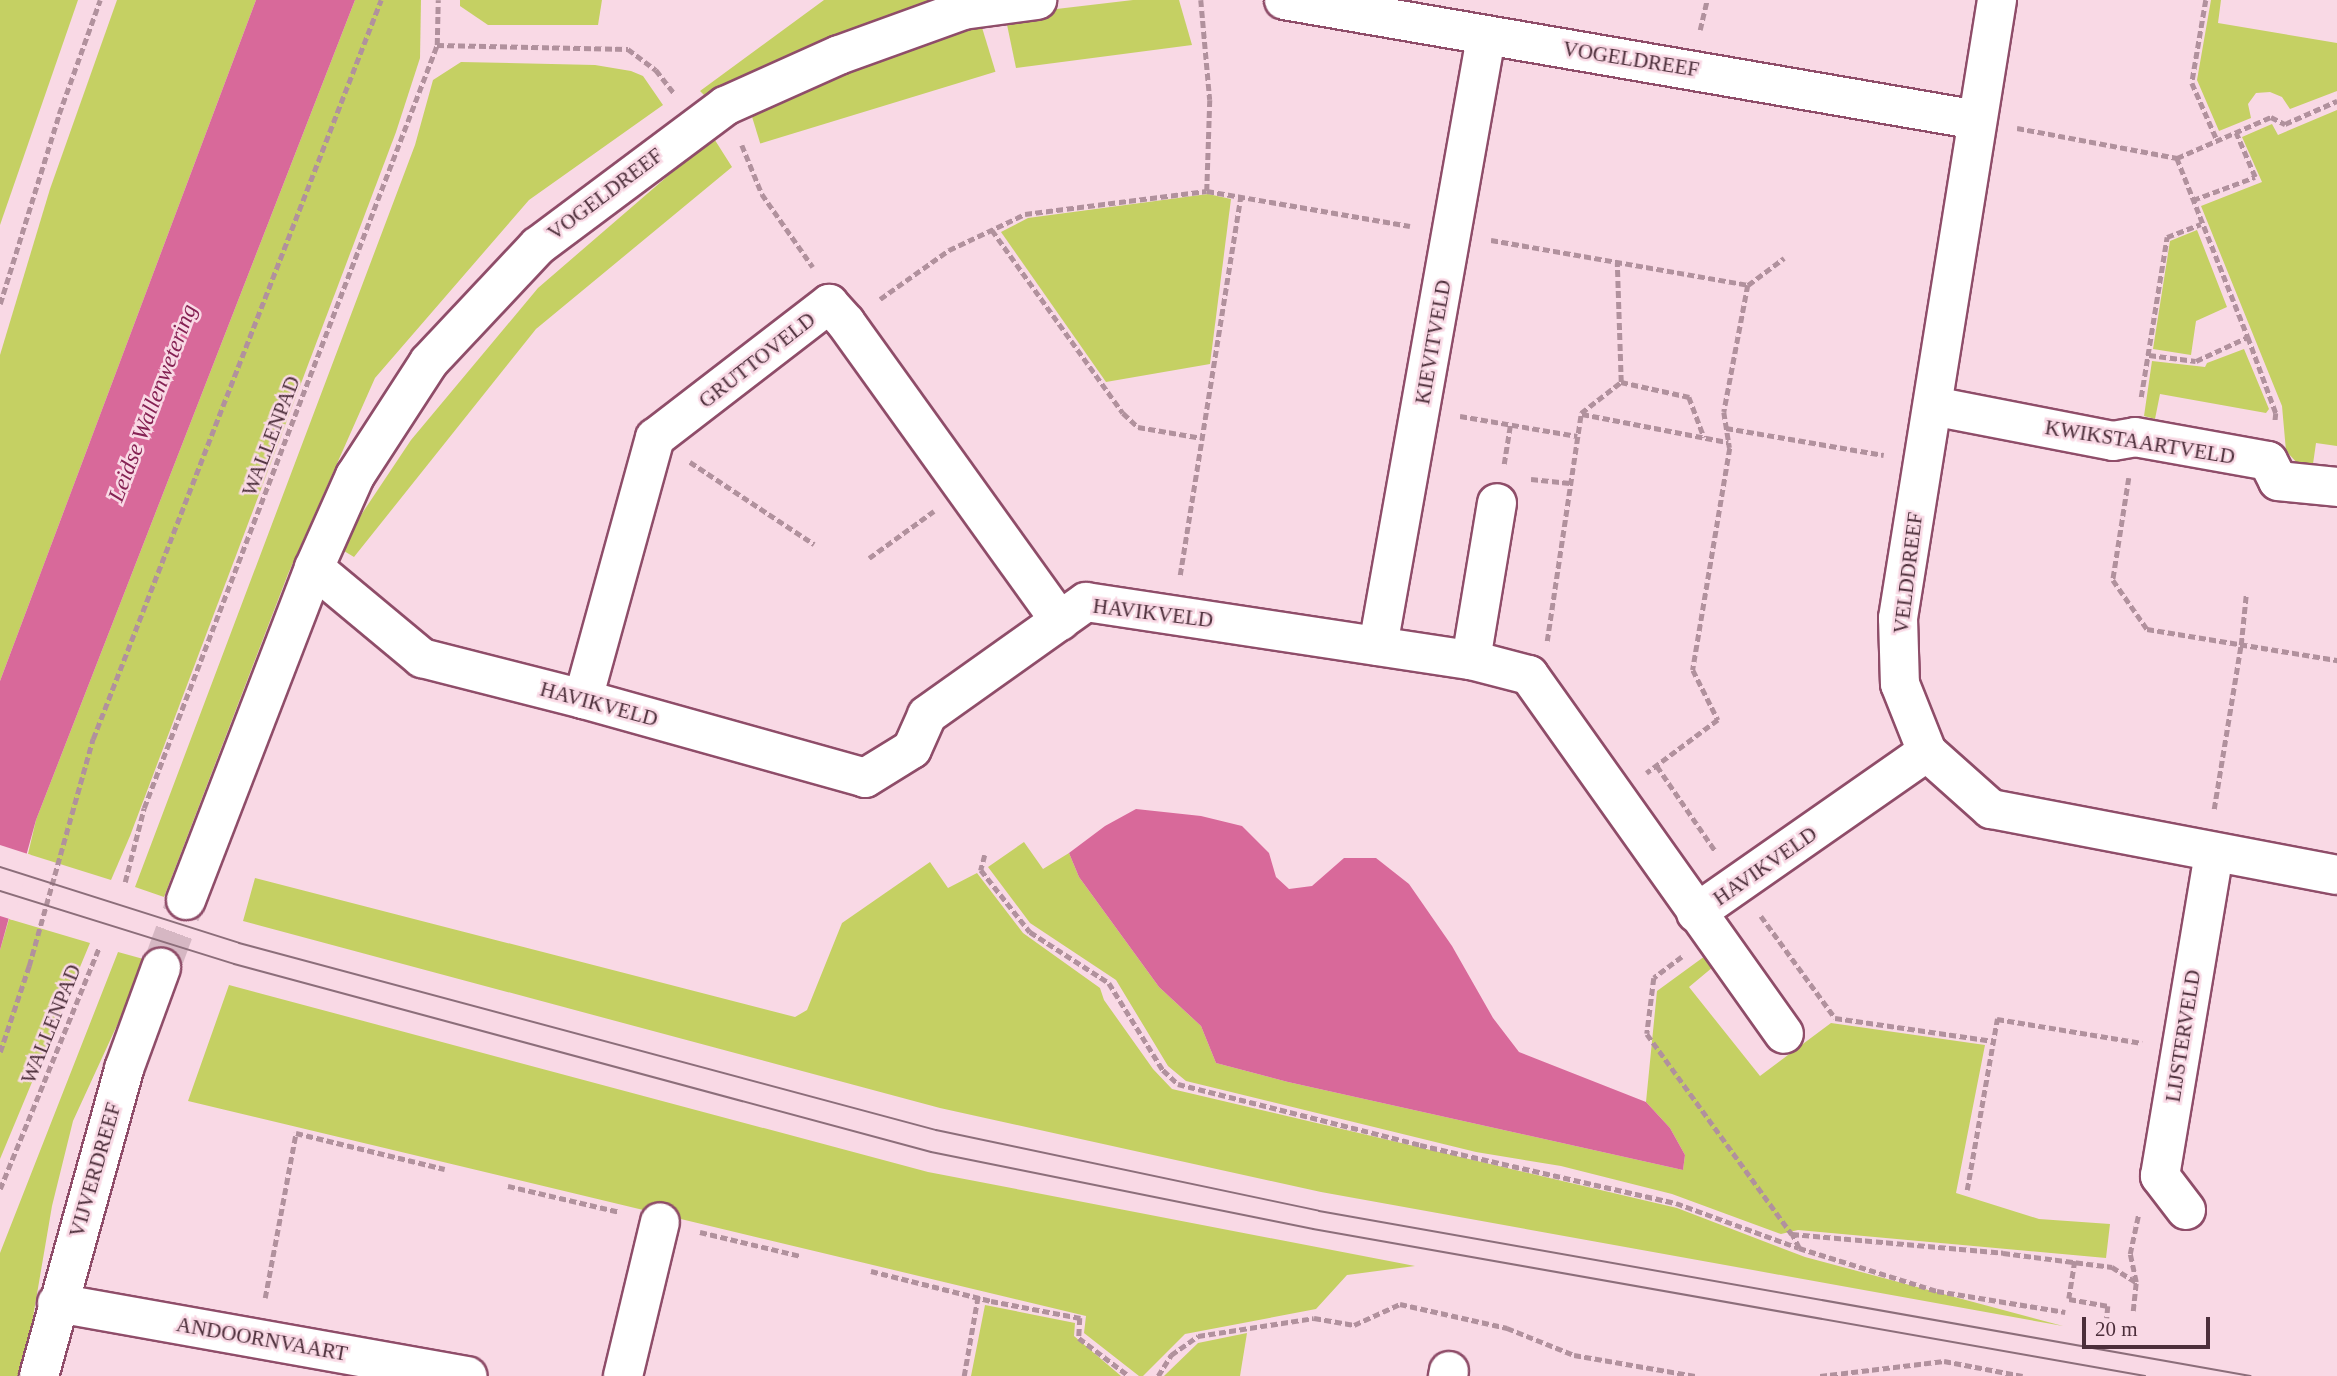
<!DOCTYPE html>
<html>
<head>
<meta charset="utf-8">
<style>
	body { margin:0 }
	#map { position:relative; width:2337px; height:1376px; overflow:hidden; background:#f9d9e5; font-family:"Times New Roman",serif }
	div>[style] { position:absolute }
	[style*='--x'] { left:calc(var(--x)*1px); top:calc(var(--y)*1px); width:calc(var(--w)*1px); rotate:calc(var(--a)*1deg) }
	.green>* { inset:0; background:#c5d063; transform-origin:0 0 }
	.water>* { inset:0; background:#d8699a }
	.pier>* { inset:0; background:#f9d9e5 }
	.minor-tunnel>* { height:38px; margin-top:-19px; transform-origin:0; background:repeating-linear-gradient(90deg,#d6b7c3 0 38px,transparent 0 57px) }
	.path>* { height:4.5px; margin-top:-2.25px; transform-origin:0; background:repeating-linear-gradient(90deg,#b1919d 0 7px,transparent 0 10.5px) }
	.roads { filter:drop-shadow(2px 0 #8f4d69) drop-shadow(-2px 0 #8f4d69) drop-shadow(0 2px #8f4d69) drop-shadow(0 -2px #8f4d69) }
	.minor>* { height:38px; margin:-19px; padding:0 19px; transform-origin:19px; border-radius:19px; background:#fff }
	.tram>* { height:2px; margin:-1px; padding:0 1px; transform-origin:1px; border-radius:1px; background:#8c6e7a }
	span { translate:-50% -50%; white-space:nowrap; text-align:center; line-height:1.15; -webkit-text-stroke:5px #f9d9e5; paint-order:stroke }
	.street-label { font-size:21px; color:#4c2e3a }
	.water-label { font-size:23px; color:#852153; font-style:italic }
	.scale { position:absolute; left:2082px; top:1317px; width:128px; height:32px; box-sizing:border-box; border:4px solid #4c2e3a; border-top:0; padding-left:9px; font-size:21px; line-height:24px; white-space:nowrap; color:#4c2e3a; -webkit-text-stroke:5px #f9d9e5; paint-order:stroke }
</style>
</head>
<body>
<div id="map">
	<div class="green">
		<i style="clip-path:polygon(0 0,78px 0,0 225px)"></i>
		<i style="clip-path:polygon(117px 0,256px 0,0 681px,0 355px,50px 189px)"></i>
		<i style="clip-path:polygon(355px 0,421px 0,420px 58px,396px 132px,130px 836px,111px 880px,28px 854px,36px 820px)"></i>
		<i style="clip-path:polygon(460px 0,602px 0,598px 25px,488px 25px,460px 6px)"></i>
		<i style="clip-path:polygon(824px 0,961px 0,893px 17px,704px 95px,700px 91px)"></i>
		<i style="clip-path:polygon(1133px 0,1179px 0,1192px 45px,1016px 68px,1005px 15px)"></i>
		<i style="clip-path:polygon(2211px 0,2221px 0,2218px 23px,2337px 43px,2337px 91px,2290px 109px,2282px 97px,2270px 92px,2256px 93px,2248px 104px,2251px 118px,2219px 131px,2197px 80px)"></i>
		<i style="left:980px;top:21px;width:53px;height:246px;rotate:73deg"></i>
		<i style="clip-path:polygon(461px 62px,595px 65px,631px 71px,643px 76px,663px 105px,529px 200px,375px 378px,288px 574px,164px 897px,135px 887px,415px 145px,433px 80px)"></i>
		<i style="clip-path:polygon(2337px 110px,2337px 446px,2316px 443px,2312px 471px,2300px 466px,2286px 451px,2282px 406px,2201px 206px,2262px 182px,2242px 137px,2272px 124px,2278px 135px)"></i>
		<i style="clip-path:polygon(713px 137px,732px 167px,536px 329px,354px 557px,339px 548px,411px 440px,538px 288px)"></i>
		<i style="clip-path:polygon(1208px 194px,1231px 199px,1210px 364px,1106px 382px,1001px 232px,1028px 218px)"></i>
		<i style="clip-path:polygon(2197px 230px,2227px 307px,2196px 321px,2191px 355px,2153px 349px,2170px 241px)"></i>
		<i style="clip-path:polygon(2244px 349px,2269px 409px,2266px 413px,2160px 394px,2155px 419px,2144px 416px,2152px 361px,2205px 367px,2207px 363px)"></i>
		<i style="clip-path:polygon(1024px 842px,1043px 869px,1069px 853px,1079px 877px,1159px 987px,1201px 1026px,1216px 1063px,1288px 1082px,1683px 1170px,1685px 1155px,1670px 1128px,1646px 1102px,1657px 991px,1705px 956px,1713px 967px,1689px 987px,1760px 1076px,1831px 1023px,1985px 1045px,1956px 1193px,2039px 1219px,2110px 1224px,2106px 1258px,1798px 1230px,1781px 1234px,1672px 1194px,1561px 1166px,1476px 1152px,1186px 1081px,1168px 1066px,1116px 980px,1030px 923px,988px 867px)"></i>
		<i style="clip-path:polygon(930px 862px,948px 888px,977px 873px,1023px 933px,1100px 988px,1104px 1000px,1153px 1069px,1172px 1089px,1677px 1208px,1805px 1257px,2063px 1326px,1321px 1192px,940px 1108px,243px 921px,255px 878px,795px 1017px,807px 1010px,842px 923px)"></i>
		<i style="clip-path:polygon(9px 919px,90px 943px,0 1159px,0 950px)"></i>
		<i style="clip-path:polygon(118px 952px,147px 960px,73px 1121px,52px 1206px,23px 1376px,0 1376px,0 1253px)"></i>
		<i style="clip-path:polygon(229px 985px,928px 1172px,1415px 1266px,1347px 1275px,1316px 1309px,1185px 1334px,1143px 1376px,1139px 1376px,1084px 1333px,1086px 1316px,188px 1101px)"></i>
		<i style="clip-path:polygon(985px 1305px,1075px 1323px,1074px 1336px,1121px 1376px,971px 1376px)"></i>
		<i style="clip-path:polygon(1247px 1333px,1240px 1376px,1164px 1376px,1198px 1343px)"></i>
	</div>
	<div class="water">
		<i style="clip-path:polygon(256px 0,355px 0,36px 820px,0 950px,0 681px)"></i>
		<i style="clip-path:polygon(1136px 809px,1201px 816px,1242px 826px,1269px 853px,1276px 877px,1289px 889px,1312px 886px,1344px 858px,1376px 858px,1409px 884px,1452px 946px,1493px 1018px,1519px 1052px,1646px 1102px,1670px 1128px,1685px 1155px,1683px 1170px,1288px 1082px,1216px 1063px,1201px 1026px,1159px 987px,1079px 877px,1069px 853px,1105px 826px)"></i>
	</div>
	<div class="pier">
		<i style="clip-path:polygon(0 845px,31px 855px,13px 920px,0 916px)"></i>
	</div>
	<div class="minor-tunnel">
		<i style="--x:161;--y:968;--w:72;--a:-69.8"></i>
	</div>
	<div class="path">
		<i style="--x:1201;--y:0;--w:100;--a:84.9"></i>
		<i style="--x:1210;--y:100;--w:91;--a:91.9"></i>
		<i style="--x:2206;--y:0;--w:84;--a:99.6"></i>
		<i style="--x:2192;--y:83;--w:62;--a:66.3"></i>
		<i style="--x:1700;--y:30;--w:31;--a:-77"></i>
		<i style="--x:437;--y:45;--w:191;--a:1.2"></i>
		<i style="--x:628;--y:49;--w:35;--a:37"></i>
		<i style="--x:656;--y:70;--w:29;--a:52"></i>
		<i style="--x:2017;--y:128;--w:163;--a:10.6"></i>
		<i style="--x:2177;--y:158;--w:193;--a:68.4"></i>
		<i style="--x:2248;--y:337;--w:81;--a:69.8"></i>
		<i style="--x:2276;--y:413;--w:9;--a:96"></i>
		<i style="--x:742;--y:145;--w:53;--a:67.8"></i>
		<i style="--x:762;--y:194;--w:89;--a:55.1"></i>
		<i style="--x:2177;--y:158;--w:103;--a:-23.6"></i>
		<i style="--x:2271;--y:117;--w:16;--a:27"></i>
		<i style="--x:2285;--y:124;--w:57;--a:-23.9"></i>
		<i style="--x:2193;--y:200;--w:66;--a:-20.4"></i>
		<i style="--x:2255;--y:177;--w:48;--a:-113.4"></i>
		<i style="--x:992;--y:230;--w:225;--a:54.4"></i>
		<i style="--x:1123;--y:413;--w:21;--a:43"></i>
		<i style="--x:1138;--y:427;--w:65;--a:9.8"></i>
		<i style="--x:1491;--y:240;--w:261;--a:9.9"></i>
		<i style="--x:1748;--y:285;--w:129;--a:100.7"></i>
		<i style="--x:1724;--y:412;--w:36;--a:81"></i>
		<i style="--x:1730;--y:448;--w:225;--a:99.5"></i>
		<i style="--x:1693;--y:670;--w:56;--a:63.4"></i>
		<i style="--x:1718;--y:720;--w:89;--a:143.3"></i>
		<i style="--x:1748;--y:285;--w:45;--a:-36.9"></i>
		<i style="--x:880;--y:299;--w:85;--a:-35.4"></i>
		<i style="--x:949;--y:250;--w:84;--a:-25.3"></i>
		<i style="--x:1025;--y:214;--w:183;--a:-7.2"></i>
		<i style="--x:1207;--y:191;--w:206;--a:9.8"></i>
		<i style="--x:0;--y:304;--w:199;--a:-72.7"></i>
		<i style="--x:59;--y:114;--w:121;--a:-70.2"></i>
		<i style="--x:2149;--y:355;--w:47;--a:7.3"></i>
		<i style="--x:2196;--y:361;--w:57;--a:-24.8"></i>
		<i style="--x:1621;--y:382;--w:70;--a:12.4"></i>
		<i style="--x:1689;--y:397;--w:43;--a:69.4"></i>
		<i style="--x:2141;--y:397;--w:162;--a:-80.8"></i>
		<i style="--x:2167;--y:237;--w:36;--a:-21"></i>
		<i style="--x:1582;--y:414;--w:149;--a:10.9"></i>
		<i style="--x:1460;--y:416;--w:119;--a:9.7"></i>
		<i style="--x:1726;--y:428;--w:160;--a:9.7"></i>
		<i style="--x:690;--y:462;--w:149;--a:33.5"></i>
		<i style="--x:1504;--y:464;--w:39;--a:-81"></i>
		<i style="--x:2129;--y:478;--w:103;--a:98.9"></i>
		<i style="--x:2113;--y:580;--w:60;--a:55.2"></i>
		<i style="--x:2147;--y:629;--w:193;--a:9.3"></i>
		<i style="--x:1531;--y:479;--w:39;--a:6"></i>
		<i style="--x:869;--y:558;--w:80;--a:-35.9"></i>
		<i style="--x:1180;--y:575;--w:384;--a:-80.9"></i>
		<i style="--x:1547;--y:641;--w:231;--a:-81.5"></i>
		<i style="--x:1581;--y:413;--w:51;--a:-37.8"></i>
		<i style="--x:1621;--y:382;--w:119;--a:-91.9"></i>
		<i style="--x:1657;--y:766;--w:104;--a:55.5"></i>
		<i style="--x:2214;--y:809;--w:166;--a:-80.7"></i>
		<i style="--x:2241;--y:645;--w:50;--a:-84.3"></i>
		<i style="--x:985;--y:855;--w:16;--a:105"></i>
		<i style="--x:981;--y:870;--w:79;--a:51.7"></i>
		<i style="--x:1030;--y:932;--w:94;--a:32.8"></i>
		<i style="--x:1109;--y:983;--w:102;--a:58.2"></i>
		<i style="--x:1163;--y:1070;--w:21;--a:43"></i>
		<i style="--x:1178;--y:1084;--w:250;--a:14.1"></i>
		<i style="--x:1420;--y:1145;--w:262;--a:12.8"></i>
		<i style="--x:1676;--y:1203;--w:131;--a:20.1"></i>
		<i style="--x:1799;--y:1248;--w:16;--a:-117"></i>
		<i style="--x:1792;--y:1234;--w:212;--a:5.1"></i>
		<i style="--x:2003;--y:1253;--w:110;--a:7.3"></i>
		<i style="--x:2112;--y:1267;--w:28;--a:32"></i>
		<i style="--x:125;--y:882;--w:76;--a:-75.6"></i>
		<i style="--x:144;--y:808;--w:817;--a:-68.99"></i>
		<i style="--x:437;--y:45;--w:45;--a:-88.7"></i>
		<i style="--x:1761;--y:916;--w:126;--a:54"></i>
		<i style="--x:1835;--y:1018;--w:160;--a:8.3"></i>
		<i style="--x:1682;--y:957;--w:35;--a:143"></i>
		<i style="--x:1654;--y:978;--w:56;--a:97.1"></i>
		<i style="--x:1647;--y:1034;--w:247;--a:54.1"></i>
		<i style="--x:0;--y:1052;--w:91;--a:-71.4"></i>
		<i style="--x:29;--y:966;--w:236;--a:-74.3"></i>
		<i style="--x:93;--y:739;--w:793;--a:-68.71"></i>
		<i style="--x:508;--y:1186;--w:115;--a:13.1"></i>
		<i style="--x:0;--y:1189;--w:261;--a:-67.7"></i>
		<i style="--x:1967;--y:1190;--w:174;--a:-80"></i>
		<i style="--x:1997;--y:1019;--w:147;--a:9.4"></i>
		<i style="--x:700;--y:1232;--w:104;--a:13.4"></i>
		<i style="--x:1799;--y:1248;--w:145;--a:17.3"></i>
		<i style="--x:1937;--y:1291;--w:130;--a:9.3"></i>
		<i style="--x:2075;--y:1261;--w:38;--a:99"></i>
		<i style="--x:2069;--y:1299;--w:40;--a:10"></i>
		<i style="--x:2108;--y:1306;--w:12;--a:95"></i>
		<i style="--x:871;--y:1271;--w:124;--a:14"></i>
		<i style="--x:991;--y:1301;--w:91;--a:10.8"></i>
		<i style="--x:1080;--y:1318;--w:20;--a:93"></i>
		<i style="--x:1079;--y:1338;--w:63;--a:37.2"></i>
		<i style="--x:265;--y:1298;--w:168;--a:-79.4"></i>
		<i style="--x:296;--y:1133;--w:153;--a:13.6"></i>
		<i style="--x:2133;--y:1311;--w:29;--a:-84"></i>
		<i style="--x:2136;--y:1282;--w:29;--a:-102"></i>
		<i style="--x:2130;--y:1254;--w:40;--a:-78"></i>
		<i style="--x:964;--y:1376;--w:81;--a:-80.1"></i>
		<i style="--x:1158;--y:1376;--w:25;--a:-58"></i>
		<i style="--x:1171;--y:1355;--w:33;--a:-35"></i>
		<i style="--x:1198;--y:1336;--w:117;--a:-8.8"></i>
		<i style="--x:1314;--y:1318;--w:41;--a:9.9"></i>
		<i style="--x:1354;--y:1325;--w:51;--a:-24.5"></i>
		<i style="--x:1400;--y:1304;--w:110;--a:12.6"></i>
		<i style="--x:1507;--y:1328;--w:72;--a:21.9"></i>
		<i style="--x:1574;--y:1355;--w:123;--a:9.8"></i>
		<i style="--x:1820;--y:1376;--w:125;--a:-6.9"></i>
		<i style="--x:1944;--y:1361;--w:80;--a:10.8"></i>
	</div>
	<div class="roads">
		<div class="minor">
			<i style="--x:1284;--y:0;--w:703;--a:9.82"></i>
			<i style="--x:1997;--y:0;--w:626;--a:99.1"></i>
			<i style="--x:1898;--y:618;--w:66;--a:88.3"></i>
			<i style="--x:1900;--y:684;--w:73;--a:68.3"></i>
			<i style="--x:1927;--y:752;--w:86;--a:41.7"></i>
			<i style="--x:1991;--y:809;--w:352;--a:10.8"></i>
			<i style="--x:1933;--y:406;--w:183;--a:11"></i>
			<i style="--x:2113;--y:441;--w:22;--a:-10"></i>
			<i style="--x:2135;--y:437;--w:135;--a:10.2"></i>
			<i style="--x:2268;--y:461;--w:22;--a:63"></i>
			<i style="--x:2278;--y:481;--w:59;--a:5.8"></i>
			<i style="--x:314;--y:568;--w:141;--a:39.8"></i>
			<i style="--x:422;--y:658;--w:166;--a:14.3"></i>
			<i style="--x:583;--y:699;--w:293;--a:15.6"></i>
			<i style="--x:865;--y:778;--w:55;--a:-31.7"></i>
			<i style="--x:912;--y:749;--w:37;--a:-66"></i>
			<i style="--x:927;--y:715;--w:195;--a:-35.4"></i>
			<i style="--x:1086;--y:602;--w:389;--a:8.6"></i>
			<i style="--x:1471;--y:660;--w:60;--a:14.5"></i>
			<i style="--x:1529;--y:675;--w:440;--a:54.6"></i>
			<i style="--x:1378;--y:646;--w:619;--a:-79.94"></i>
			<i style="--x:1471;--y:660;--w:159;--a:-80.6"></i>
			<i style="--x:583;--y:699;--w:271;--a:-74.6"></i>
			<i style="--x:655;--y:438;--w:220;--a:-37.6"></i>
			<i style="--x:829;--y:304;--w:25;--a:48"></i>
			<i style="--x:846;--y:323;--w:367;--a:54.3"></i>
			<i style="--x:186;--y:900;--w:356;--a:-68.9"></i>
			<i style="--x:314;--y:568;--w:101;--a:-66"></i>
			<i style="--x:355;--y:476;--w:136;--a:-57"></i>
			<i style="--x:429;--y:362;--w:159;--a:-46.8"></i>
			<i style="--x:538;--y:246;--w:234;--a:-36.8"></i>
			<i style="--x:725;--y:106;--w:125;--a:-24.1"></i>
			<i style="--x:839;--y:55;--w:132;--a:-19.9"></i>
			<i style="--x:963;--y:10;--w:75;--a:-7.7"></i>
			<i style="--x:1696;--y:913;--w:282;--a:-34.9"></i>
			<i style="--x:2186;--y:1210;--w:43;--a:-127.4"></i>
			<i style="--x:2160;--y:1176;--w:327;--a:-80.5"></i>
			<i style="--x:57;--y:1303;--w:417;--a:10.1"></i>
			<i style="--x:39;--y:1376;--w:319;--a:-74.5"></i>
			<i style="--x:124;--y:1069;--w:108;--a:-69.9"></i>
			<i style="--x:623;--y:1376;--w:158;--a:-76.5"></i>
			<i style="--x:1448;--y:1376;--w:5;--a:-79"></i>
		</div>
	</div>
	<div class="tram">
		<i style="--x:0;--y:867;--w:251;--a:17.6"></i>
		<i style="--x:239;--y:943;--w:722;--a:15.02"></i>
		<i style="--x:936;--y:1130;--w:391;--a:11.9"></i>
		<i style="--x:1319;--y:1211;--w:946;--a:10.04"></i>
		<i style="--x:0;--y:891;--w:245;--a:17.3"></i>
		<i style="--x:234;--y:964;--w:722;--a:15.1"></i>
		<i style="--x:931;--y:1152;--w:390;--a:11.4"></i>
		<i style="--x:1313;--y:1229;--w:845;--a:10.02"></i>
	</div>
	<div class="street-label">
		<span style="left:1631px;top:59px;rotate:9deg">VOGELDREEF</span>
		<span style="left:605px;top:194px;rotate:-37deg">VOGELDREEF</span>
		<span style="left:1433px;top:342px;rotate:-80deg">KIEVITVELD</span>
		<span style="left:757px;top:360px;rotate:-38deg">GRUTTOVELD</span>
		<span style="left:271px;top:436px;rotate:-69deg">WALLENPAD</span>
		<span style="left:2140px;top:442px;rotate:9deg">KWIKSTAARTVELD</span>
		<span style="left:1908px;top:573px;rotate:-83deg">VELDDREEF</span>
		<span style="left:1153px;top:613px;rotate:7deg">HAVIKVELD</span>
		<span style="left:599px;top:704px;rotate:15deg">HAVIKVELD</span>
		<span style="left:1765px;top:866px;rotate:-35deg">HAVIKVELD</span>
		<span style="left:51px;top:1024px;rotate:-68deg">WALLENPAD</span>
		<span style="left:2183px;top:1036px;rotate:-81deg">LIJSTERVELD</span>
		<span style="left:95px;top:1170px;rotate:-74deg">VIJVERDREEF</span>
		<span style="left:262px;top:1339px;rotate:10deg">ANDOORNVAART</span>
	</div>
	<div class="water-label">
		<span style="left:153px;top:403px;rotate:-69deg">Leidse Wallenwetering</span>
	</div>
	<div class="scale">20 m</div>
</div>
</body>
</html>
